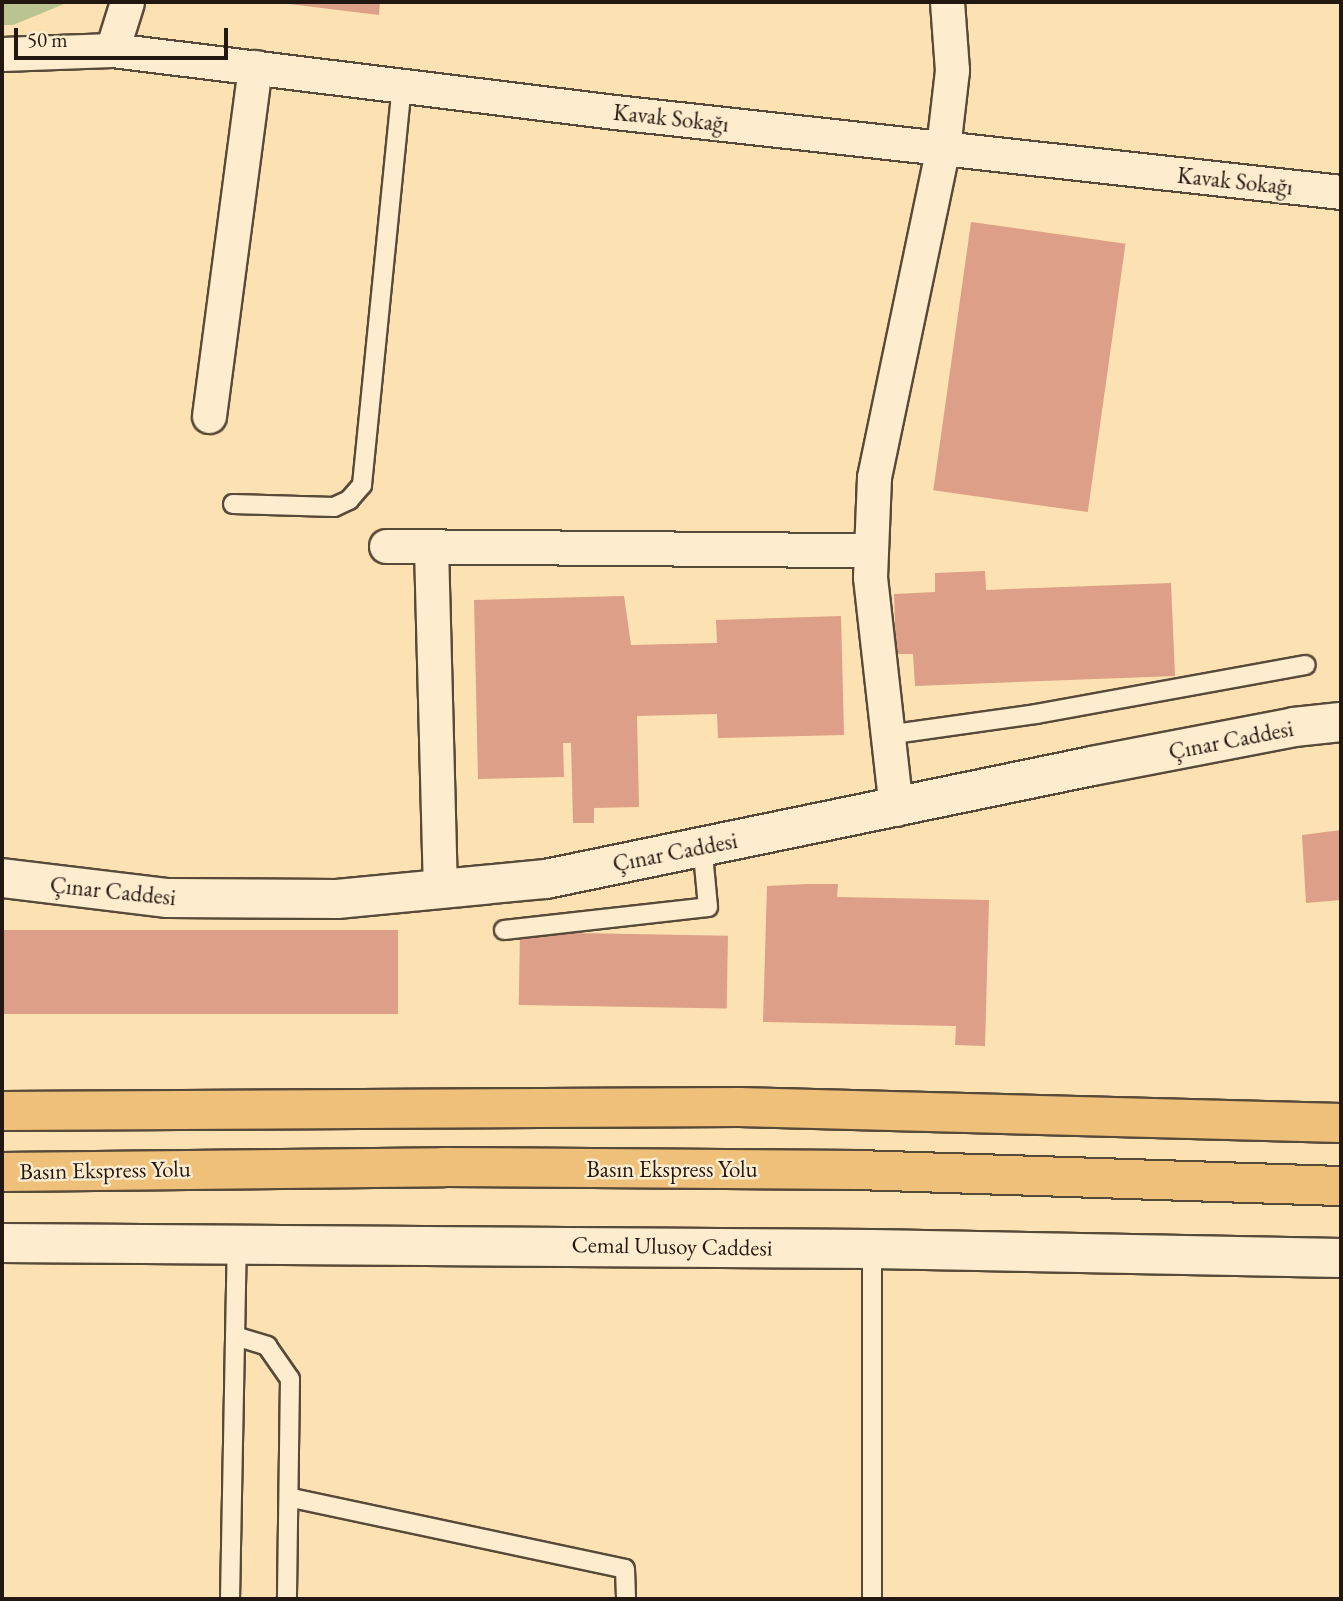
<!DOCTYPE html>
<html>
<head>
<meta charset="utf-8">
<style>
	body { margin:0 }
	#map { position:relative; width:1343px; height:1601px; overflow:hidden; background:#fce1b2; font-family:"EB Garamond",serif }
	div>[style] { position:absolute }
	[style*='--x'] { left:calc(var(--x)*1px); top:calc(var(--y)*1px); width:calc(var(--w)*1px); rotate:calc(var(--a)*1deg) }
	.green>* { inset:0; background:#bac490 }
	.building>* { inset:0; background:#dd9f87; transform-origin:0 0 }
	.roads { filter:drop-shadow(2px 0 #584a39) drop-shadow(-2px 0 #584a39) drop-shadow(0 2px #584a39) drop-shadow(0 -2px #584a39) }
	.service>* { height:18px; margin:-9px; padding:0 9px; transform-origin:9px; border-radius:9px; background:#fdeccd }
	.minor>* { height:33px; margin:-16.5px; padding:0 16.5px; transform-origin:16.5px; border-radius:16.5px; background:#fdeccd }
	.secondary>* { height:38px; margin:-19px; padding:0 19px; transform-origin:19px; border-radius:19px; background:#fdeccd }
	.motorway>* { height:38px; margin:-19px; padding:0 19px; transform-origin:19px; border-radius:19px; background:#eec079 }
	span { translate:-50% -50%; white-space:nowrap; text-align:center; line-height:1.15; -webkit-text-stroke:5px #fdeccd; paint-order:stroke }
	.street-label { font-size:23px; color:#221711 }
	.frame { position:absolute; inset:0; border:4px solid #221711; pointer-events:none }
	.scale { position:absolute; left:14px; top:28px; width:214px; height:32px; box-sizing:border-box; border:4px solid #221711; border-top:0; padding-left:9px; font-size:21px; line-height:24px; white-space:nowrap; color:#221711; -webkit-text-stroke:5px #fdeccd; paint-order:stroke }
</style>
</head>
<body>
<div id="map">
	<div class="green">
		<i style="clip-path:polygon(2px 2px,69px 2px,13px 25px,2px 25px)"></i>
	</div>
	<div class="building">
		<i style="clip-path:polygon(273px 2px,380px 2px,379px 15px)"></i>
		<i style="left:971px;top:222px;width:156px;height:271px;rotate:8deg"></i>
		<i style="clip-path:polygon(985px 571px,986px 590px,1171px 583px,1175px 676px,915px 686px,913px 654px,896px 654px,894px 594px,935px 592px,935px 573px)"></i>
		<i style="clip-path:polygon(624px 596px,631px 645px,717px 643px,716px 620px,841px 616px,844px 735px,718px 738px,717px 714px,637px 716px,639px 807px,594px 808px,594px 823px,573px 823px,571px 743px,563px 743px,564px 777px,478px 779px,474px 600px)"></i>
		<i style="clip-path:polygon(1341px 830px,1341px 900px,1306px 903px,1302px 835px)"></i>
		<i style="clip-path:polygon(808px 884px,838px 884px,837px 897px,989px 900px,985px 1046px,955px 1045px,956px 1026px,763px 1022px,767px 886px)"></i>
		<i style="left:398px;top:930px;width:84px;height:396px;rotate:90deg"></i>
		<i style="left:520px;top:932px;width:208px;height:73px;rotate:1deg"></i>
	</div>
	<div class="roads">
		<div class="service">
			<i style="--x:233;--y:504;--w:101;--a:1.7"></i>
			<i style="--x:334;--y:507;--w:17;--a:-25"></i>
			<i style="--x:349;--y:500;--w:20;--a:-49"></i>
			<i style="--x:362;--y:485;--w:401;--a:-84.3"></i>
			<i style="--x:887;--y:735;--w:150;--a:-8"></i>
			<i style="--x:1036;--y:714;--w:274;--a:-10.3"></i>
			<i style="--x:504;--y:930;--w:205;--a:-6.4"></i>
			<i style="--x:708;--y:907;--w:63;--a:-95.4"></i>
			<i style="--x:235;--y:1336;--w:34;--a:17"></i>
			<i style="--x:267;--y:1346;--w:40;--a:55.1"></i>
			<i style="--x:290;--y:1379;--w:220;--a:90.8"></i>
			<i style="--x:292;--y:1498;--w:340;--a:12"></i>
			<i style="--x:625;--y:1569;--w:30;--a:88"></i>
			<i style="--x:230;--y:1599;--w:357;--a:-88.9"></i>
			<i style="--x:872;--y:1599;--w:350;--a:-90"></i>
		</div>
		<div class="minor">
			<i style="--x:112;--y:50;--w:50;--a:-72.6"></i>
			<i style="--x:2;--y:54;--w:110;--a:-2.1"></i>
			<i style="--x:112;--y:50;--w:507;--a:7.03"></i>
			<i style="--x:615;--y:112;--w:730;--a:6.29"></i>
			<i style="--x:209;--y:416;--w:352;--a:-82.5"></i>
			<i style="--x:386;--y:546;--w:485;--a:0.5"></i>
			<i style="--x:431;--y:547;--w:342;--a:88.5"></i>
			<i style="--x:896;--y:809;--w:233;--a:-96.4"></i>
			<i style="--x:870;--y:577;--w:100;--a:-87.7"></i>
			<i style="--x:874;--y:477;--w:336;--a:-78.2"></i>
			<i style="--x:943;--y:148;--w:79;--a:-83.4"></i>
			<i style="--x:952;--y:70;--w:68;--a:-94.2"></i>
		</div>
		<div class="secondary">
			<i style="--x:2;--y:878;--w:167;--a:6.9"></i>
			<i style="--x:168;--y:898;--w:169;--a:0.3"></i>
			<i style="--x:337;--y:899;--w:210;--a:-5.5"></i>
			<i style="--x:546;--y:879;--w:558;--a:-11.69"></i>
			<i style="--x:1092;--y:766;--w:206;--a:-10.9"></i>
			<i style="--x:1294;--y:727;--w:47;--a:-6.1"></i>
			<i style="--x:2;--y:1243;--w:870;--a:0.4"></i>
			<i style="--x:872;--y:1249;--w:469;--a:1.1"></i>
		</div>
		<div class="motorway">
			<i style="--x:2;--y:1111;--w:737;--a:-0.31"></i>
			<i style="--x:739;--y:1107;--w:602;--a:1.52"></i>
			<i style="--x:2;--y:1172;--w:442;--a:-0.6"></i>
			<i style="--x:444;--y:1167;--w:413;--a:0.4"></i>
			<i style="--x:857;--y:1170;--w:484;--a:1.9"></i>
		</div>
	</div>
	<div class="street-label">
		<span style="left:671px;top:118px;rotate:6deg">Kavak Sokağı</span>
		<span style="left:1235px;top:181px;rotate:6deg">Kavak Sokağı</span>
		<span style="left:1231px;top:740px;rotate:-11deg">Çınar Caddesi</span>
		<span style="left:675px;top:852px;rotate:-11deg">Çınar Caddesi</span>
		<span style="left:113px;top:891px;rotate:6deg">Çınar Caddesi</span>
		<span style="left:672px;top:1169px">Basın Ekspress Yolu</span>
		<span style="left:105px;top:1170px;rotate:-1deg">Basın Ekspress Yolu</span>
		<span style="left:672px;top:1246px;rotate:1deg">Cemal Ulusoy Caddesi</span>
	</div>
	<div class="frame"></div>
	<div class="scale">50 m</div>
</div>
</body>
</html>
